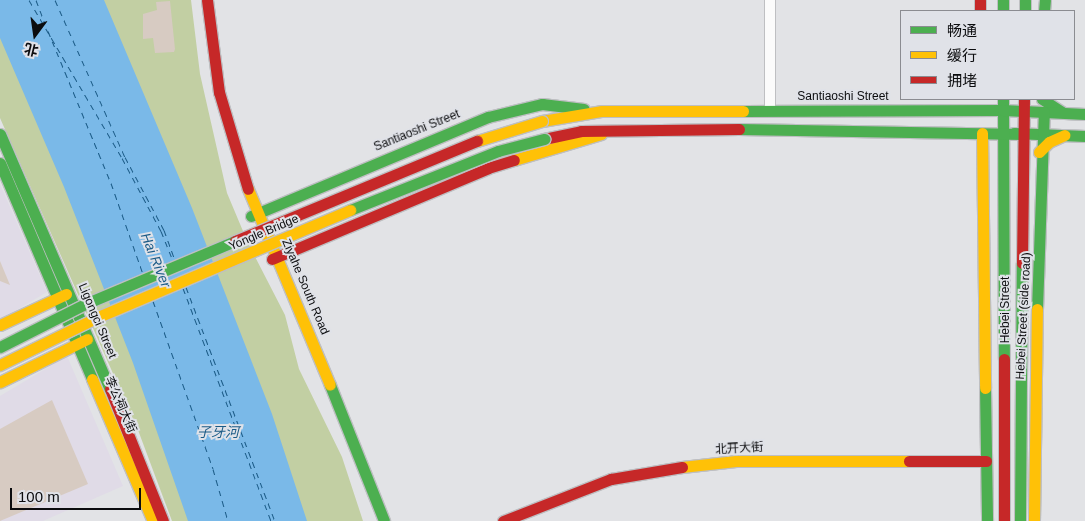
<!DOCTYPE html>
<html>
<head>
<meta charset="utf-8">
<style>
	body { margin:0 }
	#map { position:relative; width:1085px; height:521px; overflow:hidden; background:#e2e3e6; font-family:Arial,"Noto Sans SC",sans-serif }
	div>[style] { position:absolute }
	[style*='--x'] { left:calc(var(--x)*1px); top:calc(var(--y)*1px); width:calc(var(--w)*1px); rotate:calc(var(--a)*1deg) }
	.commercial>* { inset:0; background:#e0dbe7 }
	.green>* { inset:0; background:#c2cfa3 }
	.water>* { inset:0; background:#7ab9e8 }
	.ferry>* { height:1px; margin-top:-0.5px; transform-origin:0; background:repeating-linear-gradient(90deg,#1b5b87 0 6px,transparent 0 11px) }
	.building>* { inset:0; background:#d7cbc2 }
	.roads { filter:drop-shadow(1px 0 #bebfc2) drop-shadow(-1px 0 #bebfc2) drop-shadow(0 1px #bebfc2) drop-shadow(0 -1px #bebfc2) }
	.street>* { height:10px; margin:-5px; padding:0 5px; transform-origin:5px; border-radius:5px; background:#fbfbfb }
	.fast>* { height:11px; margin:-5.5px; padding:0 5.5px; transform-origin:5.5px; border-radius:5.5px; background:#4caf50 }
	.slow>* { height:11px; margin:-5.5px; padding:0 5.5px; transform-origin:5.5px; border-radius:5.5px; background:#ffc107 }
	.jam>* { height:11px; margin:-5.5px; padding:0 5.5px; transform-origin:5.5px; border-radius:5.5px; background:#c62828 }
	.bridges { filter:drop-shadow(1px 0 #bebfc2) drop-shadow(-1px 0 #bebfc2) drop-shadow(0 1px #bebfc2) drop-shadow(0 -1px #bebfc2) }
	.fast-bridge>* { height:11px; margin:-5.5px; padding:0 5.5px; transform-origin:5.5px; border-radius:5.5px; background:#4caf50 }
	.slow-bridge>* { height:11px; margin:-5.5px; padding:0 5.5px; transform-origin:5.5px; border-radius:5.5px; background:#ffc107 }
	.jam-bridge>* { height:11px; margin:-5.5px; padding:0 5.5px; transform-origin:5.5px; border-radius:5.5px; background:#c62828 }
	span { translate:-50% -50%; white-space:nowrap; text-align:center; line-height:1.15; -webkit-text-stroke:4px #e0e2e8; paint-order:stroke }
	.street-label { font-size:12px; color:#0b0c0e }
	.water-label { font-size:14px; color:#1b5b87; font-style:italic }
	.legend { position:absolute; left:900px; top:10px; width:175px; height:90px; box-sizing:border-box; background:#e0e2e8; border:1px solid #8b8c91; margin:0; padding:6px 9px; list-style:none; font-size:15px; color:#0b0c0e }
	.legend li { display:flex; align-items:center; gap:10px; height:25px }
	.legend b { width:25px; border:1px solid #8b8c91 }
	.north { position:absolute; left:10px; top:10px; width:50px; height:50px; -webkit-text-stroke:4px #e0e2e8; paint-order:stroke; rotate:194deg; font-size:14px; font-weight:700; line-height:20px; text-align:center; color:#0b0c0e }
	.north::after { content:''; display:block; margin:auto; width:18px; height:22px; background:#0b0c0e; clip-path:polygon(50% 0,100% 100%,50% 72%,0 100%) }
	.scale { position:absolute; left:10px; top:488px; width:131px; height:22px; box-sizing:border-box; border:2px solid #0b0c0e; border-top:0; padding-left:6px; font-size:15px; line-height:18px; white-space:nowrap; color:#0b0c0e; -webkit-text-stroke:4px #e0e2e8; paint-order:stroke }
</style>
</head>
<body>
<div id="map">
	<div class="commercial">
		<i style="clip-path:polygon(0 184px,47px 292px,0 320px)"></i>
		<i style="clip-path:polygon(67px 356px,123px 486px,43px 521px,0 521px,0 396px)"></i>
	</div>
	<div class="green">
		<i style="clip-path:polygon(0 0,191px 0,200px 74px,227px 193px,248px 243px,285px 315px,299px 369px,342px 457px,363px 521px,172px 521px,138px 430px,0 118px)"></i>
	</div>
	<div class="water">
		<i style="clip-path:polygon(0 0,104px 0,192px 208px,272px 414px,307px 521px,188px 521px,133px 363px,64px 187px,0 38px)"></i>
	</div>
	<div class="ferry">
		<i style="--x:29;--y:0;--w:183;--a:59.5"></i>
		<i style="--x:122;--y:158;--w:83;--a:61.9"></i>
		<i style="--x:161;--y:231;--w:32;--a:68"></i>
		<i style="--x:36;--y:0;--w:25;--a:69"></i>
		<i style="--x:55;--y:0;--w:172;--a:66"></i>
		<i style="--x:125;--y:157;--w:83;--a:61.9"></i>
		<i style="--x:164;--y:230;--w:32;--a:70"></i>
		<i style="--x:48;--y:31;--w:165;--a:67.5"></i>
		<i style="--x:111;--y:183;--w:96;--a:70.6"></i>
		<i style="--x:186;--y:287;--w:250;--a:69.2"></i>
		<i style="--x:183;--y:288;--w:249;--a:69.3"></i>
		<i style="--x:153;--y:301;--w:178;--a:70.3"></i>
		<i style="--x:213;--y:469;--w:54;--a:73.9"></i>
	</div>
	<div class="building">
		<i style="clip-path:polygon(170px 1px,175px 49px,174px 52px,155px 53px,153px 38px,143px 39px,143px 14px,157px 10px,156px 2px)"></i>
		<i style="clip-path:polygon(0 261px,10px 285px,0 281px)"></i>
		<i style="clip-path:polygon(52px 400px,88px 484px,0 521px,0 429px)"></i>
	</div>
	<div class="roads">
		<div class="street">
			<i style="--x:770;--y:111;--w:111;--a:-90"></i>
		</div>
		<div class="fast">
			<i style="--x:1003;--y:0;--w:11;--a:90"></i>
			<i style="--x:1025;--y:0;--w:11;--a:90"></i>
			<i style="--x:1044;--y:11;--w:11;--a:-85"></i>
			<i style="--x:1003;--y:99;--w:260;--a:89.8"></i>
			<i style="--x:1042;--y:99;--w:24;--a:33"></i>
			<i style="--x:743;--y:111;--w:260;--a:-0.2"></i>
			<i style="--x:1003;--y:110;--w:82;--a:2.8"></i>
			<i style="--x:739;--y:129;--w:284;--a:1"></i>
			<i style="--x:1014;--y:133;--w:71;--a:2.4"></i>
			<i style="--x:0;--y:134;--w:278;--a:66.7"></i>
			<i style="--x:0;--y:163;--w:235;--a:66.9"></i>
			<i style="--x:251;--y:216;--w:257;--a:-22.7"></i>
			<i style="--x:488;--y:117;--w:56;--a:-13.5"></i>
			<i style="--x:542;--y:104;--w:42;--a:6.8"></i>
			<i style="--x:1037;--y:309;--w:197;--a:-88"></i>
			<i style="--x:330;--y:385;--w:146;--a:68.3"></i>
			<i style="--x:985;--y:388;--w:133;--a:89.1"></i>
			<i style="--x:1020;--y:521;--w:258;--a:-89.6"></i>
		</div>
		<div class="slow">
			<i style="--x:542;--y:121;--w:61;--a:-9.5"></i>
			<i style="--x:602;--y:111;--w:141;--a:0"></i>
			<i style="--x:982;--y:133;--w:255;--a:89.3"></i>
			<i style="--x:1039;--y:152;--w:14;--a:-45"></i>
			<i style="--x:1049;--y:142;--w:17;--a:-24"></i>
			<i style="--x:514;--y:160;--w:91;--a:-16.6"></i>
			<i style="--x:248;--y:189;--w:212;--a:67.3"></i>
			<i style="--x:0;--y:325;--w:73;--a:-25.2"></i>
			<i style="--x:92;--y:379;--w:155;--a:66.8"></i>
			<i style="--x:0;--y:382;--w:97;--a:-26.3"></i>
			<i style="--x:682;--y:467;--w:54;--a:-6.3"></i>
			<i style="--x:736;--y:461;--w:173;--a:0"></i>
			<i style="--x:1034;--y:521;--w:212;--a:-89.2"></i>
		</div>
		<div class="jam">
			<i style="--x:207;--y:0;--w:93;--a:82.6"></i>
			<i style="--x:219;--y:92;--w:101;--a:73.4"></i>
			<i style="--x:980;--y:0;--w:11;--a:90"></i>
			<i style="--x:544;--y:139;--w:38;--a:-12"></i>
			<i style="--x:581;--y:131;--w:158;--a:-0.7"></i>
			<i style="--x:272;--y:259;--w:234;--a:-22.8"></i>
			<i style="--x:488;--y:168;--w:27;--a:-17"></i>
			<i style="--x:1022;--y:263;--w:164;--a:-89.3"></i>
			<i style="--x:1004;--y:359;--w:162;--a:90"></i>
			<i style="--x:110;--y:389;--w:142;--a:68.1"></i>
			<i style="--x:909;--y:461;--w:77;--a:0"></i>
			<i style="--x:503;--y:521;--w:116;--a:-21.3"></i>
			<i style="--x:611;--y:479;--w:72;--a:-9.6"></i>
		</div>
	</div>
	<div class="bridges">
		<div class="fast-bridge">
			<i style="--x:350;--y:210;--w:159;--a:-21.7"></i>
			<i style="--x:498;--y:151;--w:48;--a:-14.6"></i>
			<i style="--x:0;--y:347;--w:95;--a:-26.8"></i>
			<i style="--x:85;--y:304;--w:163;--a:-22.8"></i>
		</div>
		<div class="slow-bridge">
			<i style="--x:477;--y:141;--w:68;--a:-17.1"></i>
			<i style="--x:0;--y:365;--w:109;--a:-26.1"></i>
			<i style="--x:98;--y:317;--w:274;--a:-23"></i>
		</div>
		<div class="jam-bridge">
			<i style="--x:235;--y:241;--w:262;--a:-22.5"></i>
		</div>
	</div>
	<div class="street-label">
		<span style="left:843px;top:97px">Santiaoshi Street</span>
		<span style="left:417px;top:131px;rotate:-22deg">Santiaoshi Street</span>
		<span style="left:264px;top:233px;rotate:-23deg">Yongle Bridge</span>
		<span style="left:305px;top:287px;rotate:67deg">Ziyahe South Road</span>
		<span style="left:1006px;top:310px;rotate:-90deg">Hebei Street</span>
		<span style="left:1024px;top:316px;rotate:-87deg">Hebei Street (side road)</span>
		<span style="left:97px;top:321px;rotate:67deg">Ligongci Street</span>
		<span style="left:120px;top:405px;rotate:66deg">李公祠大街</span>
		<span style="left:739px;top:449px;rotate:-3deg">北开大街</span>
	</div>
	<div class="water-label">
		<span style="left:156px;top:260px;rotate:68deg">Hai River</span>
		<span style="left:218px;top:432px">子牙河</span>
	</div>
	<ul class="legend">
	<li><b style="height:6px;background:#4caf50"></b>畅通</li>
	<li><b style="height:6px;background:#ffc107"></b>缓行</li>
	<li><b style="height:6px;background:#c62828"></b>拥堵</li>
	</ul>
	<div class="north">北</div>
	<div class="scale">100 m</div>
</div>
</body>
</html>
